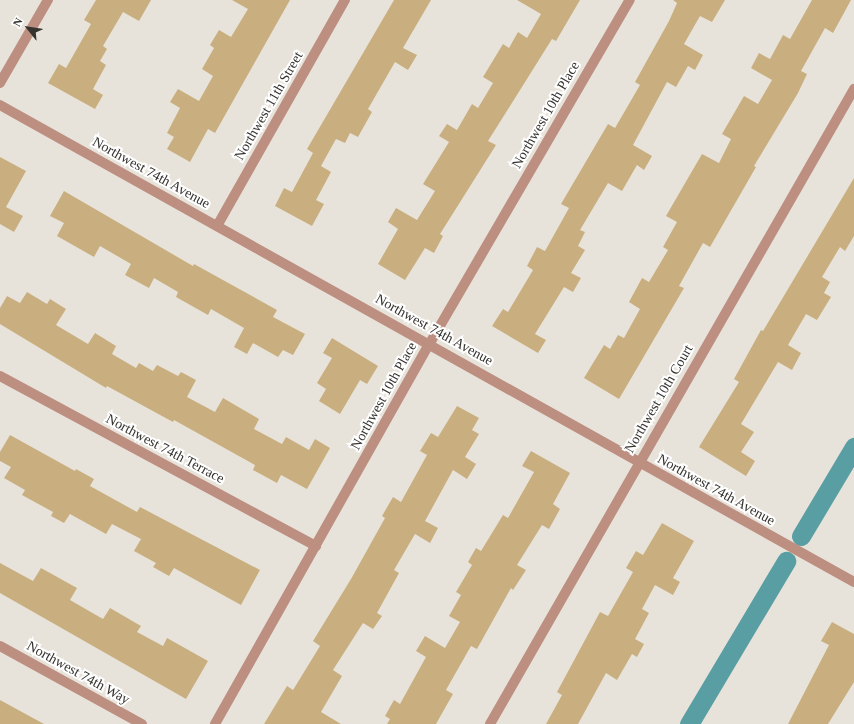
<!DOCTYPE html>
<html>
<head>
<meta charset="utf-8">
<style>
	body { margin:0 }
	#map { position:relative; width:854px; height:724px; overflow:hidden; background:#e8e3da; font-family:"Times New Roman",serif }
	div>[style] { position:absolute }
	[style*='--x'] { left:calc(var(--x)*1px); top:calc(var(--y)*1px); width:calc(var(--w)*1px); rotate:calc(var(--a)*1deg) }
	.canal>* { height:19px; margin:-9.5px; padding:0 9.5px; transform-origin:9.5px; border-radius:9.5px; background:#599ea3 }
	.building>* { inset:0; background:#c9af7f }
	.street>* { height:10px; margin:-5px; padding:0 5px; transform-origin:5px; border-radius:5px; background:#bc8f81 }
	span { translate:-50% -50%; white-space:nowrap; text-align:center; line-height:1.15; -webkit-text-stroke:4px #fff; paint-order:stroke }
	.street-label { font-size:14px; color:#35332f }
	.north { position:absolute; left:8px; top:8px; width:40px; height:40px; -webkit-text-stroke:3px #fff; paint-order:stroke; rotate:300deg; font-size:11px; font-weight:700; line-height:16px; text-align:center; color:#35332f }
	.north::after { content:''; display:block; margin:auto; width:14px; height:18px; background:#35332f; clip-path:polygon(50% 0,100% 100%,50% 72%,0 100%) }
</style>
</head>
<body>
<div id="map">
	<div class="canal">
		<i style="--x:801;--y:536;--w:104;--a:-59.2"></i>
		<i style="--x:689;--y:724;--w:190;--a:-59.2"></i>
	</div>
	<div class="building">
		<i style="clip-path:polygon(96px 0,151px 0,139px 21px,123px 12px,103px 46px,107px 49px,100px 61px,106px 65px,93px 89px,103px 95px,95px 109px,48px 83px,59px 64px,66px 68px,91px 24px,84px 20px)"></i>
		<i style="clip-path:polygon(232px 0,290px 0,215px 133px,208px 129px,190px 162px,167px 149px,174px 137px,167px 133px,180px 108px,170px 102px,178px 89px,199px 101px,213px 76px,202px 69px,214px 48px,210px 45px,219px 30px,231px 37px,248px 9px)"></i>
		<i style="clip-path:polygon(394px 0,431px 0,403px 48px,417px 55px,408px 70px,395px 62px,368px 109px,372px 112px,358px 137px,350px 133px,345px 143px,336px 139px,321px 166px,331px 172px,316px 200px,324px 204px,312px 226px,275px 206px,284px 188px,292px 192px,313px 153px,307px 149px)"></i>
		<i style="clip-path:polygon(517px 0,580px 0,556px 41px,552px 39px,488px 141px,496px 145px,440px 234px,443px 236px,434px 253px,425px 248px,405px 280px,378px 264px,398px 229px,388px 222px,396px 208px,417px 220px,435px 191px,423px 184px,449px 142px,439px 136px,447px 124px,457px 130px,472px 104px,478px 108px,493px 83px,483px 77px,503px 44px,509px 48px,518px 32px,527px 38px,541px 14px)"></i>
		<i style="clip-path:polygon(673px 0,725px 0,712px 22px,700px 16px,684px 44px,703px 55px,695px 70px,688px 66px,676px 87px,667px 82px,633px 145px,652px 156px,644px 170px,637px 165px,622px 191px,608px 183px,580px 230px,585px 232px,578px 246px,585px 250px,571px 273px,581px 278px,573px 292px,564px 287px,535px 334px,546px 340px,538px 353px,492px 326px,503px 309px,508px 312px,533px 270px,527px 266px,537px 247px,545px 251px,569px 208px,561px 204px,608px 124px,615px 128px,640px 85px,635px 82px,669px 21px,677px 3px)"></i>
		<i style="clip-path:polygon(812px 0,851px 0,833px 33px,825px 28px,801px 71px,807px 74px,798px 93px,754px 166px,756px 167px,710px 247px,703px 243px,679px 286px,684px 288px,619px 399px,584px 378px,604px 345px,610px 349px,618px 335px,624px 338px,640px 309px,629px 302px,642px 278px,649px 282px,668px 250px,663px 247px,677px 222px,666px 216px,702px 154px,719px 163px,731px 139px,722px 134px,744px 96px,758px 104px,772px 80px,751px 68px,759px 53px,770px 59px,783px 35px,790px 39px)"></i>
		<i style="clip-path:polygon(0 157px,26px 171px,6px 207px,23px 216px,14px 232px,0 224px)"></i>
		<i style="clip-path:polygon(854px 178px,854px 236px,845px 251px,840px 247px,822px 277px,830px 282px,824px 293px,831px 297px,817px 320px,806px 314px,788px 345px,801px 353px,792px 370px,778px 362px,741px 424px,754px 432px,741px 452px,755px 461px,746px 476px,699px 447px,739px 382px,734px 379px,761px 330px,763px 331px)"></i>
		<i style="clip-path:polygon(64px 191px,193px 266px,194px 264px,277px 310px,273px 317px,305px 334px,293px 355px,283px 350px,278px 357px,253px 343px,247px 354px,234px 347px,244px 328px,211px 309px,208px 315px,176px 297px,178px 292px,154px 278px,149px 288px,125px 275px,131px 264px,100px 246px,94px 257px,57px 236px,64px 223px,50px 216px)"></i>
		<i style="clip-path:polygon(27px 292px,47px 304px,50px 299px,66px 309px,56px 325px,88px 344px,95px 333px,116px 346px,112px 354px,136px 368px,139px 363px,153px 371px,157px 365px,178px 376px,181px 372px,196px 380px,187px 397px,215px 412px,223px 398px,259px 419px,254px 429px,282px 444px,286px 437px,309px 450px,315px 439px,330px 448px,307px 489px,281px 475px,277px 483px,253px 470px,255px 465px,174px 420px,173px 422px,107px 386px,106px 388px,0 324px,0 308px,7px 296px,20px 303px)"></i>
		<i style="clip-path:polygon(332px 338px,378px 366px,367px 384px,360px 380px,340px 414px,319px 401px,326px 389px,317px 383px,332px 358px,323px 353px)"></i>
		<i style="clip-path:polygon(457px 406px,479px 418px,472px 430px,479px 434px,465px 457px,476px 464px,467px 479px,453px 470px,425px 521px,438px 528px,430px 543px,415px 534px,394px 570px,399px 573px,377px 613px,382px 616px,373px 629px,363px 623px,333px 670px,342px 676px,321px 712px,341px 724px,264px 724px,287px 686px,293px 690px,320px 646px,313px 641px,351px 579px,385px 518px,382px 516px,393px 497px,401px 502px,427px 455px,420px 451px,431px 433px,438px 437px)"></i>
		<i style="clip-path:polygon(10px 435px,75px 471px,76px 469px,94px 479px,90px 486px,137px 512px,140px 507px,260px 570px,241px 605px,174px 568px,169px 576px,153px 567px,156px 563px,134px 551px,141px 539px,112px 524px,106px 534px,70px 514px,64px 523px,51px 516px,53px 512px,22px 495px,25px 490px,4px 478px,11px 467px,0 461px,0 452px)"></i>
		<i style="clip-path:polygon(531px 451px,570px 473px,553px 504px,560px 509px,549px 529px,542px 525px,517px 565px,526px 570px,513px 590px,511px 588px,477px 649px,471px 646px,446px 690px,453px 694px,436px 724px,387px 724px,390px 719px,385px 716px,394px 700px,400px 704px,426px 657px,416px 651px,425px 636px,445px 648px,460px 622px,449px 616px,461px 595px,456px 592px,472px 565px,468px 562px,476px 548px,481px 551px,503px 515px,508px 518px,534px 472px,522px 466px)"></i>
		<i style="clip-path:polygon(662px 523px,694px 541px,673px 578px,680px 582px,673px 595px,655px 585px,642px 609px,649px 613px,635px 639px,644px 644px,637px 657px,632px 654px,617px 680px,606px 673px,578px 724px,546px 724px,562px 695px,557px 692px,600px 612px,608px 616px,633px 572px,626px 568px,636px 551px,643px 555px)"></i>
		<i style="clip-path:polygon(0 563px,33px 581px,41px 568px,77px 588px,70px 600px,103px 619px,110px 608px,141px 626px,137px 632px,163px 646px,167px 638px,208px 661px,186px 699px,0 593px)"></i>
		<i style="clip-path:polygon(832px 622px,854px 634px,854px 682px,828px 724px,788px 724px,829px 645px,821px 641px)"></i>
		<i style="clip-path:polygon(0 700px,44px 724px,0 724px)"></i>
	</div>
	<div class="street">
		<i style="--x:0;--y:83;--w:96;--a:-60"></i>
		<i style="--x:0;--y:105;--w:978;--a:29.19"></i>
		<i style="--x:217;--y:226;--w:260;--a:-60.5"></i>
		<i style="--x:0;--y:376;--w:359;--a:28.3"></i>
		<i style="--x:0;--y:646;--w:162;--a:28.8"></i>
		<i style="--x:215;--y:724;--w:437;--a:-60.6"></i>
		<i style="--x:430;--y:343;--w:397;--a:-59.8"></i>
		<i style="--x:490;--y:724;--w:732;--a:-60.18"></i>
	</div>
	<div class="street-label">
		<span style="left:269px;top:106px;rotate:-60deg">Northwest 11th Street</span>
		<span style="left:546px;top:115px;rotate:-60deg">Northwest 10th Place</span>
		<span style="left:151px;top:173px;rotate:29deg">Northwest 74th Avenue</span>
		<span style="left:434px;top:330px;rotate:29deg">Northwest 74th Avenue</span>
		<span style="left:384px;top:396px;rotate:-61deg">Northwest 10th Place</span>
		<span style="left:659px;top:399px;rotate:-60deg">Northwest 10th Court</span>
		<span style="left:165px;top:449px;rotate:28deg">Northwest 74th Terrace</span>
		<span style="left:716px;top:490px;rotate:29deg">Northwest 74th Avenue</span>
		<span style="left:78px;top:673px;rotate:29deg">Northwest 74th Way</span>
	</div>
	<div class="north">N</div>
</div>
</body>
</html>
